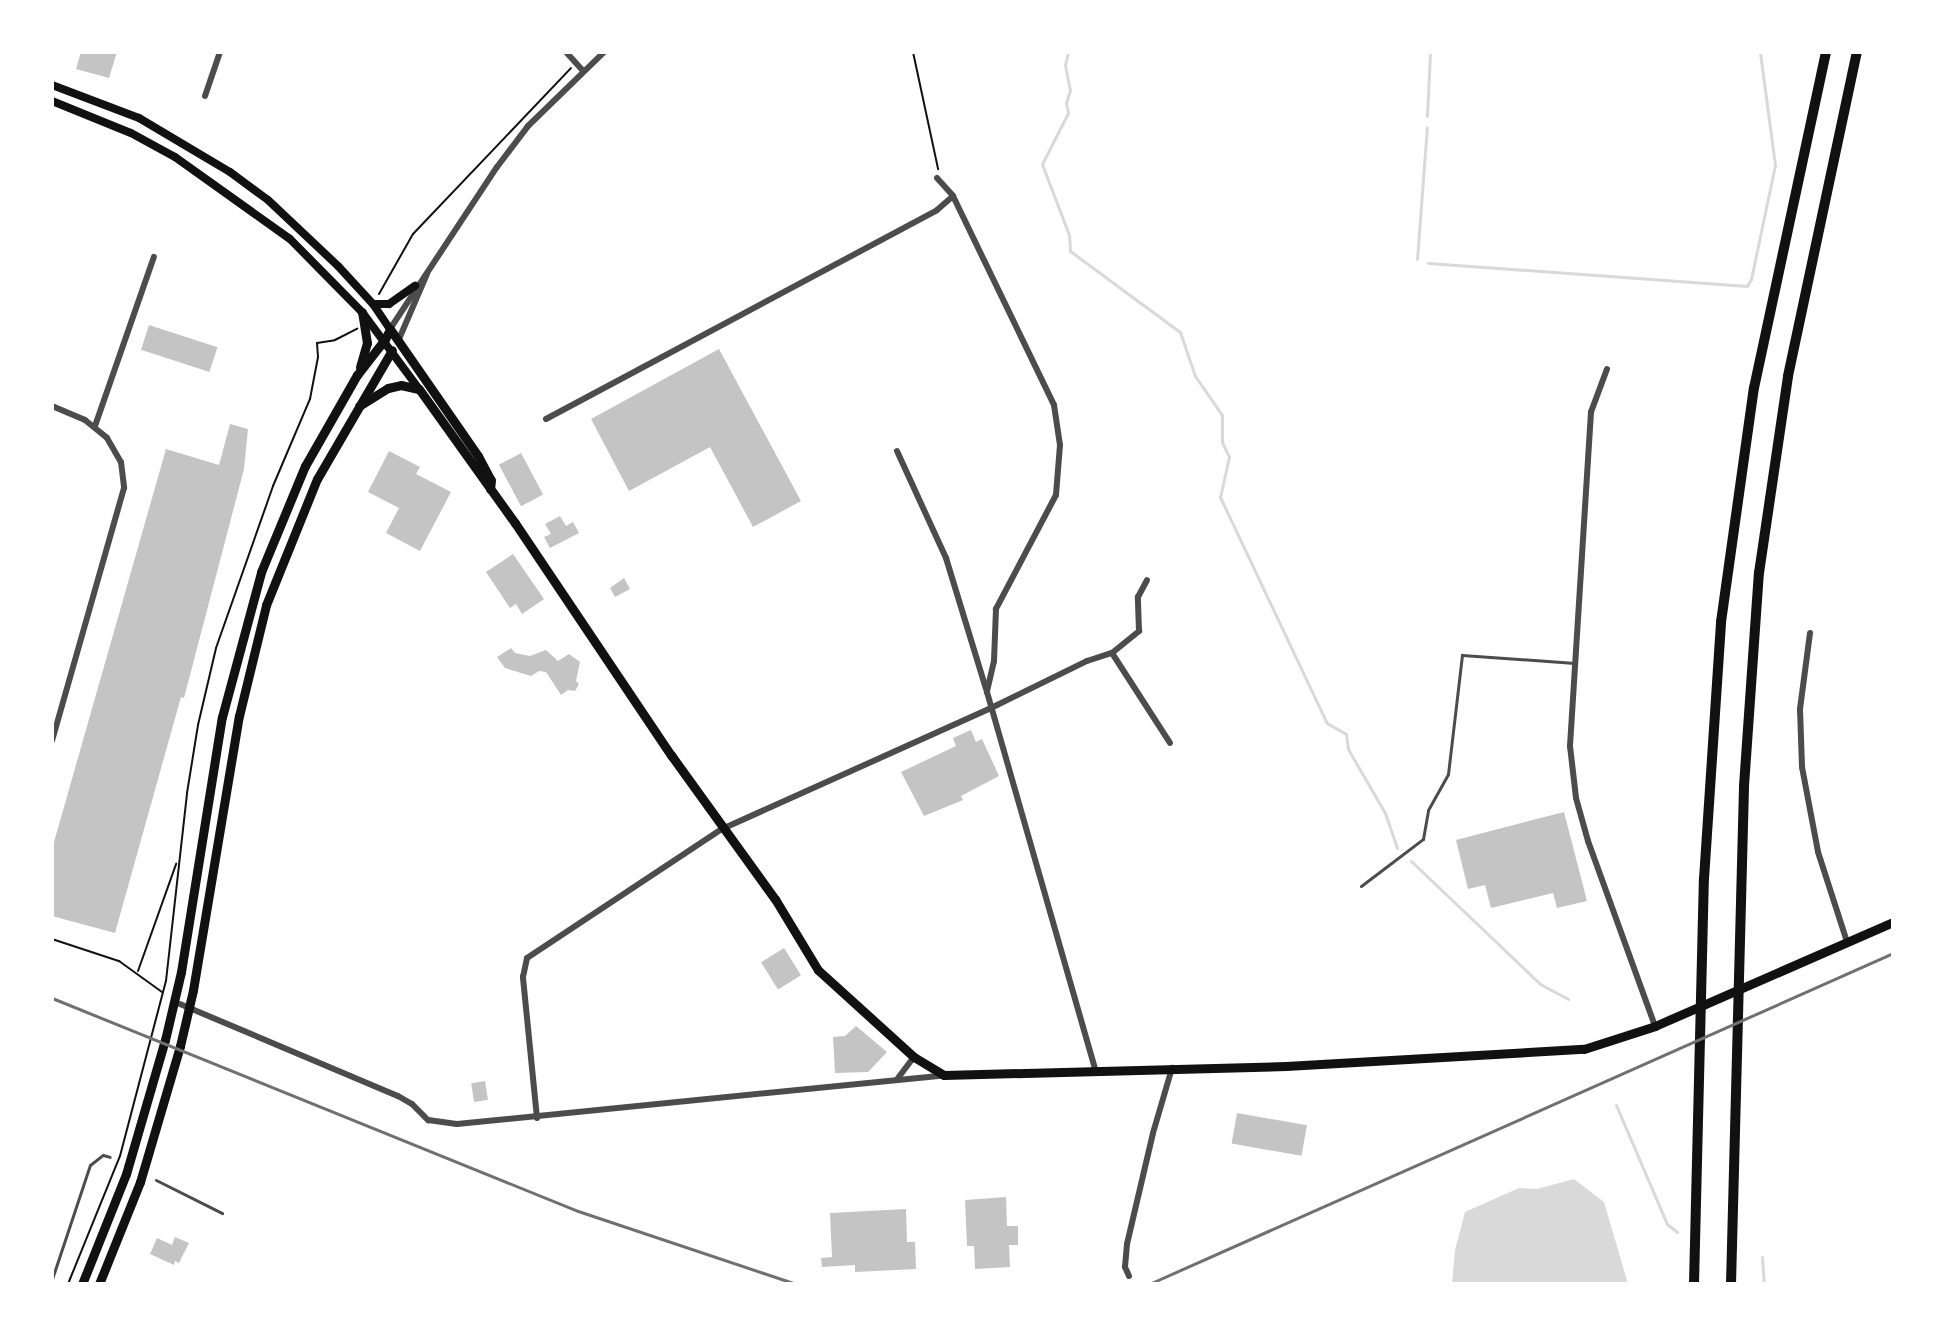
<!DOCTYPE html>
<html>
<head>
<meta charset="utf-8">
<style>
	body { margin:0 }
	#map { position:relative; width:1945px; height:1336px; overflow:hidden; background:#fff; font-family:"Sofia Sans Condensed",sans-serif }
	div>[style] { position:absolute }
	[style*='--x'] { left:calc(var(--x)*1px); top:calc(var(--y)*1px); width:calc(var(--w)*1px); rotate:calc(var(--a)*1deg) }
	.water>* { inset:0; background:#d9d9d9 }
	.stream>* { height:3px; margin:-1.5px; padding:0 1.5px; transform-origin:1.5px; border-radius:1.5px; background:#d9d9d9 }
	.building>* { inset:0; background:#c4c4c4; transform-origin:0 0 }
	.path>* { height:2px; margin:-1px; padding:0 1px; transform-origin:1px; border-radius:1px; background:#111 }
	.service>* { height:3px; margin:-1.5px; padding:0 1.5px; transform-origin:1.5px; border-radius:1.5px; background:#4c4c4c }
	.minor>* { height:6px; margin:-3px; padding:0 3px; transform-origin:3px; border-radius:3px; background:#4c4c4c }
	.secondary>* { height:8px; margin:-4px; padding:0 4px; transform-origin:4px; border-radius:4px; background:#111 }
	.primary>* { height:9px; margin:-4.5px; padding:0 4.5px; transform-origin:4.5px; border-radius:4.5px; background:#111 }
	.trunk>* { height:9px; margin:-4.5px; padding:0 4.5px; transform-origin:4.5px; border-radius:4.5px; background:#111 }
	.motorway>* { height:10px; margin:-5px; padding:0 5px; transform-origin:5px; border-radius:5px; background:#111 }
	.rail>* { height:3px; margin:-1.5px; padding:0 1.5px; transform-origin:1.5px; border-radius:1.5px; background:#707070 }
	span { translate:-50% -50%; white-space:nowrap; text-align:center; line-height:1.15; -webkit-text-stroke:8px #fff; paint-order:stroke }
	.frame { position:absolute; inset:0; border:54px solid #fff; pointer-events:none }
</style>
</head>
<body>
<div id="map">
	<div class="water">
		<i style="clip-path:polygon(1574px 1179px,1604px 1202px,1628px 1284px,1452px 1284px,1455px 1250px,1465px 1212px,1519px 1188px,1537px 1189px)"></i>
	</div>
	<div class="stream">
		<i style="--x:1068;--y:52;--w:13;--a:103"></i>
		<i style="--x:1065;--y:65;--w:25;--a:79"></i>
		<i style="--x:1070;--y:90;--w:14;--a:107"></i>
		<i style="--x:1066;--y:103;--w:10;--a:79"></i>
		<i style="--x:1068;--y:113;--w:57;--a:117"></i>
		<i style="--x:1042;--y:164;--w:76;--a:69.2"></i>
		<i style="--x:1069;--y:235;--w:16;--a:86"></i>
		<i style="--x:1070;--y:251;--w:137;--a:36.4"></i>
		<i style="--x:1180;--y:332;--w:46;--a:71.2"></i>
		<i style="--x:1195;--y:376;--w:47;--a:55.3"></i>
		<i style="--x:1222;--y:415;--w:27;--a:90"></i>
		<i style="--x:1222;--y:442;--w:17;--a:65"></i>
		<i style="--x:1229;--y:457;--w:41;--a:102.7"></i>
		<i style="--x:1220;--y:497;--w:250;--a:64.7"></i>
		<i style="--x:1327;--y:723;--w:22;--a:30"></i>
		<i style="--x:1346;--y:734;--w:15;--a:82"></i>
		<i style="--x:1348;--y:749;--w:74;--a:60"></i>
		<i style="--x:1385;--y:813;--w:37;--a:71"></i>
		<i style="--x:1427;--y:116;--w:64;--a:-87.3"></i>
		<i style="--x:1417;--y:259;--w:132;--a:-85.7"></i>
		<i style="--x:1428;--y:263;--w:320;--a:4.1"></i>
		<i style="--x:1747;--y:286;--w:8;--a:-60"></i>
		<i style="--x:1751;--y:279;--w:116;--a:-78.1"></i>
		<i style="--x:1775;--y:165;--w:114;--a:-97.6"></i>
		<i style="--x:1411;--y:861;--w:178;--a:43.6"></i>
		<i style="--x:1540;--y:984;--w:32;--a:28"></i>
		<i style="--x:1616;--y:1105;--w:129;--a:66.8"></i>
		<i style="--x:1667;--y:1224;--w:13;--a:39"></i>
		<i style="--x:1762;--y:1257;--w:27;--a:86"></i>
	</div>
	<div class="building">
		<i style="clip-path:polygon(81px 52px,117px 52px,109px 78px,76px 69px)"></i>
		<i style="left:149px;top:325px;width:72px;height:26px;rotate:18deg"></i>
		<i style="clip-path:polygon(719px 349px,801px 501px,753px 527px,710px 447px,629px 491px,591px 419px)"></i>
		<i style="clip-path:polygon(230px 424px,248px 429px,244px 469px,184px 698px,181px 697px,115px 933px,52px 916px,52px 849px,166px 449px,219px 465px)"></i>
		<i style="clip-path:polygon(389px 451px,420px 467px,416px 474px,451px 492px,420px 551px,386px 533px,399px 508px,368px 492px)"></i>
		<i style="left:521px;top:453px;width:47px;height:25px;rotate:62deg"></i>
		<i style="clip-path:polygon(560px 516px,566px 526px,573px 522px,579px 533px,550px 548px,544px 537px,551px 534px,545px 524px)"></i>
		<i style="clip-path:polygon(513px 554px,544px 599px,522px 614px,516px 604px,510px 608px,486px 572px)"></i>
		<i style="clip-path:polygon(624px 578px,630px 589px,615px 597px,610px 588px)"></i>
		<i style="clip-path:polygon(511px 648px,515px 653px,530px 656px,546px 650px,558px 661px,569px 654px,580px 662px,576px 681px,579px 684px,575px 691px,568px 690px,561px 695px,546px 672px,539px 671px,531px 676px,505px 668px,497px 657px)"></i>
		<i style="clip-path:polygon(971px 730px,976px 742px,982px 739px,999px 776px,961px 796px,963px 800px,924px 816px,901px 772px,956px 746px,953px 738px)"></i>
		<i style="clip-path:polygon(1564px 812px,1587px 901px,1557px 908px,1553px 893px,1491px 908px,1485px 885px,1468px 889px,1456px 840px)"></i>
		<i style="left:784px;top:948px;width:32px;height:27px;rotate:58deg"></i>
		<i style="clip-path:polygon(856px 1026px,887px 1052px,868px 1072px,835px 1073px,833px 1037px,845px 1036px)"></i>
		<i style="left:485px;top:1081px;width:19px;height:14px;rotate:81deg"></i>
		<i style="left:1237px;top:1113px;width:71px;height:31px;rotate:10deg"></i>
		<i style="clip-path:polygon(1006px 1197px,1007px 1226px,1018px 1226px,1018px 1245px,1009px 1245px,1010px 1267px,975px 1269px,974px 1246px,967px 1246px,965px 1200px)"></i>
		<i style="clip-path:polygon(906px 1209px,907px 1242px,915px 1242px,916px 1269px,855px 1272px,855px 1265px,822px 1267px,821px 1258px,832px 1257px,830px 1213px)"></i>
		<i style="clip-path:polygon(175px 1237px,189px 1243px,179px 1263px,175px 1261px,174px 1265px,150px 1254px,157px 1238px,172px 1245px)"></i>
	</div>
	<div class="path">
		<i style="--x:913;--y:52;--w:120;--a:77.9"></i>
		<i style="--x:379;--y:294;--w:69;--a:-60.5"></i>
		<i style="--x:413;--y:234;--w:229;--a:-46.4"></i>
		<i style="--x:52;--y:939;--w:71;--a:18.2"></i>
		<i style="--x:119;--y:961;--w:53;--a:35.8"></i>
		<i style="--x:138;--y:971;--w:114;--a:-70.4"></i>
		<i style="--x:68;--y:1284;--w:138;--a:-67.9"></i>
		<i style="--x:120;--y:1156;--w:181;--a:-75.3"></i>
		<i style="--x:166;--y:981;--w:189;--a:-83.6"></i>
		<i style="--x:187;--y:793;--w:69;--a:-80.8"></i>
		<i style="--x:198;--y:725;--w:79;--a:-76.8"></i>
		<i style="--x:216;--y:648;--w:172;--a:-70.6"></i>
		<i style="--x:273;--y:486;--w:95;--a:-67"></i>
		<i style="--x:310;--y:399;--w:43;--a:-79.2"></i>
		<i style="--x:318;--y:357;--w:14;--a:-94"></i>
		<i style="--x:317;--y:343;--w:18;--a:-9"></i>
		<i style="--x:335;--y:340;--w:25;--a:-27"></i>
	</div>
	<div class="service">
		<i style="--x:1361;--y:886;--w:78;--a:-37.2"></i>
		<i style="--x:1423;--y:839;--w:29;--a:-80"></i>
		<i style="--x:1428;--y:810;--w:41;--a:-60.9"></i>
		<i style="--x:1448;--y:774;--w:120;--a:-83.3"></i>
		<i style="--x:1462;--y:655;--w:113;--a:4"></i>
		<i style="--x:156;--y:1180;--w:74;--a:26.6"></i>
		<i style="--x:52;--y:1279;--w:120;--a:-71.6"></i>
		<i style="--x:90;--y:1165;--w:16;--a:-38"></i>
		<i style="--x:103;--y:1155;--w:7;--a:16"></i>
	</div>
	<div class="minor">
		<i style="--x:566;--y:52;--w:24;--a:48"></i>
		<i style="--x:205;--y:96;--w:46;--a:-71.2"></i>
		<i style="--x:937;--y:178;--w:24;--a:48"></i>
		<i style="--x:953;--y:196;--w:232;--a:64.2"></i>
		<i style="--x:1054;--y:405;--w:40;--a:81.5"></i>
		<i style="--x:1060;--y:445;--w:50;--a:94.6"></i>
		<i style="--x:1056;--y:495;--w:129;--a:117.8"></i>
		<i style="--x:996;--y:609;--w:52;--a:92.2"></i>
		<i style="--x:994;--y:661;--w:32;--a:103"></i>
		<i style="--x:987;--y:692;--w:395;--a:74"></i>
		<i style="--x:390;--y:329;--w:194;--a:-56.6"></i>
		<i style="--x:497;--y:167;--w:51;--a:-52.9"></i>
		<i style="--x:528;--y:126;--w:106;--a:-44.2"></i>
		<i style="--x:399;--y:339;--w:71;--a:-66.7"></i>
		<i style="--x:1607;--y:369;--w:46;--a:110.4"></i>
		<i style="--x:1591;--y:412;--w:335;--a:93.6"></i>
		<i style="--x:1570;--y:746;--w:52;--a:83.4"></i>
		<i style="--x:1576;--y:798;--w:45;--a:74.4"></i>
		<i style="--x:1588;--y:841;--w:197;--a:70.1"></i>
		<i style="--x:52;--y:406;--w:36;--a:23"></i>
		<i style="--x:85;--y:420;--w:28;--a:39"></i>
		<i style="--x:107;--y:438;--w:28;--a:60"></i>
		<i style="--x:121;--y:462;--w:26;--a:83"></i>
		<i style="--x:124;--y:488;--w:262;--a:105.9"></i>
		<i style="--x:546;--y:419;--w:443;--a:-28.1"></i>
		<i style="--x:937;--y:210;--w:21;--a:-41"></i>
		<i style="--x:95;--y:426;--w:179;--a:-70.8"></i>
		<i style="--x:897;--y:451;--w:118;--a:65.4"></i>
		<i style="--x:946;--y:558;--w:137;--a:73"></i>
		<i style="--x:1810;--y:633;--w:77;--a:97.5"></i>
		<i style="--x:1800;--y:709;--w:58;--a:88"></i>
		<i style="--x:1802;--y:767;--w:86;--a:79.3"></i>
		<i style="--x:1818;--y:852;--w:95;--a:72.1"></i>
		<i style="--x:1112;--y:653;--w:35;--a:-39"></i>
		<i style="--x:1139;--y:631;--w:34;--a:-92"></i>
		<i style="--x:1138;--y:597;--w:19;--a:-62"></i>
		<i style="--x:180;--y:1004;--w:237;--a:22.9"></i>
		<i style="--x:398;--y:1096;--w:16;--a:30"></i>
		<i style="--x:412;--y:1104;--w:23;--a:45"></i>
		<i style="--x:428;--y:1120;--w:29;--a:8"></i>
		<i style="--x:457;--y:1124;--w:489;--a:-5.7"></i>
		<i style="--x:898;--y:1078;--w:26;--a:-53"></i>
		<i style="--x:537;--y:1118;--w:142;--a:-95.7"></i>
		<i style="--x:523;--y:977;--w:19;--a:-78"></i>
		<i style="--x:527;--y:958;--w:234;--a:-33.5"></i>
		<i style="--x:722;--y:829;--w:295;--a:-24.2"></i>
		<i style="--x:991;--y:708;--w:107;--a:-26.1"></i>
		<i style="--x:1087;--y:661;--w:26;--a:-18"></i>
		<i style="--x:1112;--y:653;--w:107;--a:57.2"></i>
		<i style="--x:1129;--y:1276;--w:10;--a:-114"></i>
		<i style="--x:1125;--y:1267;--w:23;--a:-85"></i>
		<i style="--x:1127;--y:1244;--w:114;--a:-76.8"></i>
		<i style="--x:1153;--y:1133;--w:68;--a:-73.7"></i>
	</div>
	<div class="secondary">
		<i style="--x:52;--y:85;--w:93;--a:20.8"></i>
		<i style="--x:139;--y:118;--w:106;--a:30.7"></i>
		<i style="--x:230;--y:172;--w:47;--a:36.4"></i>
		<i style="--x:268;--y:200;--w:96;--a:43.3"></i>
		<i style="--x:338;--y:266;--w:52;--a:47.4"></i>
		<i style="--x:373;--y:304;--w:30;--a:56"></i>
		<i style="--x:52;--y:101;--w:85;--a:22.1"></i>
		<i style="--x:131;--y:133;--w:50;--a:28.6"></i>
		<i style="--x:175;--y:157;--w:141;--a:35.5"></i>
		<i style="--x:290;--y:239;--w:103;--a:45.4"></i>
		<i style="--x:362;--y:312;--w:96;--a:53.5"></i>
		<i style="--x:374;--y:304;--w:15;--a:0"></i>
		<i style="--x:389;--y:304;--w:32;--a:-35"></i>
	</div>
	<div class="primary">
		<i style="--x:385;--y:339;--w:11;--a:-63"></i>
		<i style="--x:390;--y:329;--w:155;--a:55.3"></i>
		<i style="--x:478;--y:456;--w:27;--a:62"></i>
		<i style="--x:491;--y:480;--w:9;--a:96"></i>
		<i style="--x:419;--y:389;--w:165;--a:54.4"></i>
		<i style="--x:515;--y:523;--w:280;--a:56.1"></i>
		<i style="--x:671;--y:755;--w:178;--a:54.2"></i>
		<i style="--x:775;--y:899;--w:83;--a:58.8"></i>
		<i style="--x:818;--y:970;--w:130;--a:42.2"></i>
		<i style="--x:914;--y:1057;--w:35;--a:31"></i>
		<i style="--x:944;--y:1075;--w:342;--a:-1.5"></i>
		<i style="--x:1286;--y:1066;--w:298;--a:-3.3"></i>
		<i style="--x:1584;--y:1049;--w:75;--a:-17.9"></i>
		<i style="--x:1655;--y:1026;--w:260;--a:-23.6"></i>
	</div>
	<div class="trunk">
		<i style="--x:360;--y:367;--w:25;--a:-74"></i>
		<i style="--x:367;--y:343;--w:31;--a:-99"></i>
		<i style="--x:359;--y:406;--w:34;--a:-32"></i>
		<i style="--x:388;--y:388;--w:13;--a:-13"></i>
		<i style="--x:401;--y:385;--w:18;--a:13"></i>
		<i style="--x:82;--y:1284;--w:118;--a:-68.2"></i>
		<i style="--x:126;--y:1174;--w:140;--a:-73.8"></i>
		<i style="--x:165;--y:1040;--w:70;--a:-76.8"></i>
		<i style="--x:181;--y:972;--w:258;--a:-80.9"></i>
		<i style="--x:222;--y:717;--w:150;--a:-74.9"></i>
		<i style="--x:261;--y:572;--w:115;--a:-67.5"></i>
		<i style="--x:305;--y:466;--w:105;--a:-60.3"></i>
		<i style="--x:357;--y:375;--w:46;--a:-52.1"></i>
		<i style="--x:99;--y:1284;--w:110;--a:-68.1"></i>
		<i style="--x:140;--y:1182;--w:142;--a:-73.6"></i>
		<i style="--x:180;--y:1046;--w:57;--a:-76.9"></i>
		<i style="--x:193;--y:990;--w:278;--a:-80.5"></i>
		<i style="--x:239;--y:716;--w:114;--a:-76.3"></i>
		<i style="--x:266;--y:605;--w:136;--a:-68"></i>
		<i style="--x:317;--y:479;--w:149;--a:-59.8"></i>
	</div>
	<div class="motorway">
		<i style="--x:1694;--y:1284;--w:405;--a:-88.6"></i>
		<i style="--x:1704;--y:879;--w:258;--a:-86.2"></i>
		<i style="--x:1721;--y:622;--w:236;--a:-82"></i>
		<i style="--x:1754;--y:388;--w:344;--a:-77.9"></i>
		<i style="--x:1731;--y:1284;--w:498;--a:-88.5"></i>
		<i style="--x:1744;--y:786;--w:214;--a:-86"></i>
		<i style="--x:1759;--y:573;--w:199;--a:-81.6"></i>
		<i style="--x:1788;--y:376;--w:331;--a:-78"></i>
	</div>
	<div class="rail">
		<i style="--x:52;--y:998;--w:567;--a:22.05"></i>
		<i style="--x:578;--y:1211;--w:230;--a:18.5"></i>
		<i style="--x:1149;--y:1284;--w:814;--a:-23.98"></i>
	</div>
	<div class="frame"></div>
</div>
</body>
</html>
